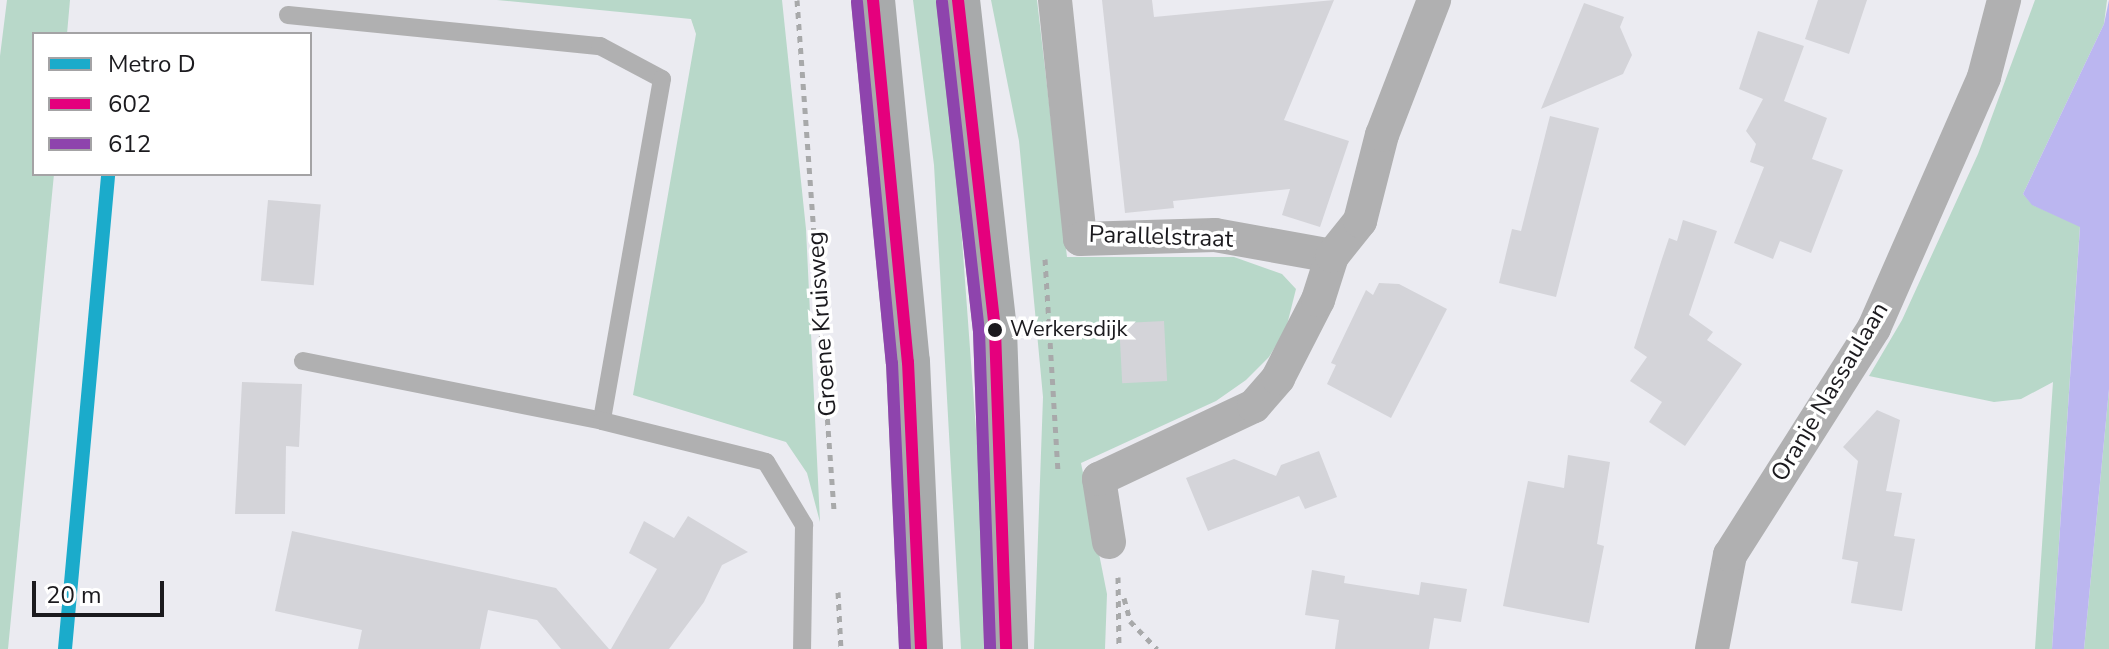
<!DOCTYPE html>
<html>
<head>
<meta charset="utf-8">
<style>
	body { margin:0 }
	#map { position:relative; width:2109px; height:649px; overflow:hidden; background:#ebebf1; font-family:"Nunito Sans",sans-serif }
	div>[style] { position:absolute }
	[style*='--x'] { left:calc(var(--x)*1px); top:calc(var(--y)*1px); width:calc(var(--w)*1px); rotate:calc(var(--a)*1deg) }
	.green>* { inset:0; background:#b8d8c9 }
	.water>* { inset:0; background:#bbb6f0 }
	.building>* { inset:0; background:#d4d4d9; transform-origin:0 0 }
	.path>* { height:5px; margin-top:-2.5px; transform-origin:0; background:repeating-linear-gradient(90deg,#a8a9aa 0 6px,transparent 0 12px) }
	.lane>* { height:18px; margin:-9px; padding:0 9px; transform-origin:9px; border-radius:9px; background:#b0b0b1 }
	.street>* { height:34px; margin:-17px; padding:0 17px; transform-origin:17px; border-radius:17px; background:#b0b0b1 }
	.primary>* { height:44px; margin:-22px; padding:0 22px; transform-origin:22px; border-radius:22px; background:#a8aaab }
	.bus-1>* { height:12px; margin:-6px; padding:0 6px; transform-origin:6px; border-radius:6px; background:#e5007d }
	.bus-2>* { height:12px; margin:-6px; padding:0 6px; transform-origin:6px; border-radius:6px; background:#8e44ad }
	.metro-1>* { height:14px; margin:-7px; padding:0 7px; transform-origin:7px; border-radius:7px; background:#1babcb }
	.dots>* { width:22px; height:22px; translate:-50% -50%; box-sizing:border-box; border:4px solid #fff; border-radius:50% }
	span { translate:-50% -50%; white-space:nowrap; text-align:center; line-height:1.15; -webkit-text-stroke:7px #fff; paint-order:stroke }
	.bus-label { font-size:22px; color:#1b1a1e }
	.left { translate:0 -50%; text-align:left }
	.street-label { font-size:24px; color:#1b1a1e }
	.legend { position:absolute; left:32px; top:32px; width:280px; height:144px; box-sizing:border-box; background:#fff; border:2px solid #a4a3a5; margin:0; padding:10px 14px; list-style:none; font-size:24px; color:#1b1a1e }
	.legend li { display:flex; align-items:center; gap:16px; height:40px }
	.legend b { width:40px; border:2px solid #a4a3a5 }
	.scale { position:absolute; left:32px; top:581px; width:132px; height:36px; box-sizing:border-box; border:4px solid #1b1a1e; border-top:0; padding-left:10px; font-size:24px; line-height:28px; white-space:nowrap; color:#1b1a1e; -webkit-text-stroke:6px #fff; paint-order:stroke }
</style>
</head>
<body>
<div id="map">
	<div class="green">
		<i style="clip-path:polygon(7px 0,70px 0,67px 34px,34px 34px,34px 174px,54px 174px,8px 649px,0 649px,0 56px)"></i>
		<i style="clip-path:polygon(497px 0,782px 0,806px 229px,820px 522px,807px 473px,786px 442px,633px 395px,696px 34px,691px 19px)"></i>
		<i style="clip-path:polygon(913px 0,937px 0,956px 158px,979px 471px,984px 649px,961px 649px,934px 165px)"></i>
		<i style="clip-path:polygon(991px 0,1037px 0,1067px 257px,1234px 257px,1282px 274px,1296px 289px,1286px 329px,1269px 357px,1246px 380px,1216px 401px,1081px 463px,1107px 594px,1105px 649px,1034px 649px,1043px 397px,1019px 141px)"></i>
		<i style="clip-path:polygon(2035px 0,2107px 0,2104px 24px,2023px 194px,2033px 205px,2080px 226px,2052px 649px,2035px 649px,2053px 382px,2021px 399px,1994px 402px,1869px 376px,1902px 320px,1978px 154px)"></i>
		<i style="clip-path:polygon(2109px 389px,2109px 649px,2084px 649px)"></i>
	</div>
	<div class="water">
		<i style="clip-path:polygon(2109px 0,2109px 389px,2084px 649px,2052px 649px,2080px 227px,2032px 205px,2023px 194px,2104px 24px)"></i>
	</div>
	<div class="building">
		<i style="clip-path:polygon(1102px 0,1152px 0,1154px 17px,1334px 0,1284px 120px,1349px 141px,1320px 227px,1282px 215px,1290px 189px,1173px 201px,1174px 208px,1125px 213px)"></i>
		<i style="clip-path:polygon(1818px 0,1867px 0,1849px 54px,1805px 39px)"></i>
		<i style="clip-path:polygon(1584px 3px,1624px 17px,1620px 27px,1632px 55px,1623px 74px,1541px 109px)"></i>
		<i style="clip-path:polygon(1758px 31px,1804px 46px,1784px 101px,1827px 118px,1812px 159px,1843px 170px,1811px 253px,1780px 241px,1773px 259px,1734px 243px,1764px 167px,1750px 162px,1756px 144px,1746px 131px,1763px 99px,1739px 89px)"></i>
		<i style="clip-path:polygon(1550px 116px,1599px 128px,1556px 297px,1499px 283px,1512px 229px,1521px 231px)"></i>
		<i style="left:268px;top:200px;width:53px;height:81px;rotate:5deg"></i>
		<i style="clip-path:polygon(1683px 220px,1717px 231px,1689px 315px,1713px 332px,1707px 340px,1742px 364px,1685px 446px,1649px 422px,1662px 402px,1630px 381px,1647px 357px,1634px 348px,1661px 262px,1669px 238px,1677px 241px)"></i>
		<i style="clip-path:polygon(1379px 283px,1399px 284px,1447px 309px,1391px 418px,1327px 384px,1336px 365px,1331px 363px,1366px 290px,1373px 295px)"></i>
		<i style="left:1164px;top:321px;width:60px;height:45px;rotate:87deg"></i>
		<i style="clip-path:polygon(242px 382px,302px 384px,299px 447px,286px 446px,285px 514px,235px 514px)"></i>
		<i style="clip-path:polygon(1877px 410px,1900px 420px,1886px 491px,1902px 493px,1894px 536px,1915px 539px,1902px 611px,1851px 603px,1858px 562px,1842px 559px,1858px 461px,1843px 447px)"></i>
		<i style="clip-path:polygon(1319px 451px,1337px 497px,1305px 509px,1299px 496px,1208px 531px,1186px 478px,1234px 459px,1276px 476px,1281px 465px)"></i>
		<i style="clip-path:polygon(1568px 455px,1610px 462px,1597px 544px,1604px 546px,1589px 623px,1503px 606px,1528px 481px,1564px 488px)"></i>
		<i style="clip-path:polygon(688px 516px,748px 552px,722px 565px,704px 602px,669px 649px,611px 649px,657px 569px,629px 553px,644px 521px,674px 538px)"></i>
		<i style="clip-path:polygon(292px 531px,556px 588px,609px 649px,561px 649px,537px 620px,488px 610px,480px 649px,358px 649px,362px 630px,275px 611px)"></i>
		<i style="clip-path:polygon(1312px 570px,1345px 576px,1344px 583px,1419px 595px,1421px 582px,1467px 589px,1461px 622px,1434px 618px,1429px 649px,1335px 649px,1339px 620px,1305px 615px)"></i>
	</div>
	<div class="path">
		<i style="--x:797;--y:0;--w:511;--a:85.85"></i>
		<i style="--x:1045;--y:259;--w:214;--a:86.5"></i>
		<i style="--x:1118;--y:577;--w:72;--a:89.2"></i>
		<i style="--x:838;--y:592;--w:57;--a:87"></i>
		<i style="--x:1124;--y:598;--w:24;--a:75"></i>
		<i style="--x:1130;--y:621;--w:39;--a:46"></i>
	</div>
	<div class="lane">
		<i style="--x:288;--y:15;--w:314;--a:5.7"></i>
		<i style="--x:600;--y:46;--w:70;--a:28"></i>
		<i style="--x:662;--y:79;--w:347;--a:100"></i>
		<i style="--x:303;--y:361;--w:305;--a:11.3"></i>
		<i style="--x:602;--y:421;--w:169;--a:14"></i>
		<i style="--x:766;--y:462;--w:74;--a:58.9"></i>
		<i style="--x:804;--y:525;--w:124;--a:90.9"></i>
	</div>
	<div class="street">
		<i style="--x:1055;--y:0;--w:240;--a:84"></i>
		<i style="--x:1080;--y:239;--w:135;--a:-1.7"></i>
		<i style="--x:1215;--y:235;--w:119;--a:10.2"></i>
		<i style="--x:1109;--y:542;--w:64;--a:-99"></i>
		<i style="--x:1099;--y:479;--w:171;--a:-25.2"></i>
		<i style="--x:1254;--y:406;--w:37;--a:-49"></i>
		<i style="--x:1278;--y:378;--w:88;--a:-62.9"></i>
		<i style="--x:1318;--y:300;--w:46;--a:-72.3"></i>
		<i style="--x:1332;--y:256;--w:45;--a:-51.3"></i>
		<i style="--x:1360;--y:221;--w:89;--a:-75.7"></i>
		<i style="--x:1382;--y:135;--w:145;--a:-68.9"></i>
		<i style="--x:1712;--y:649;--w:96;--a:-79.2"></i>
		<i style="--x:1730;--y:555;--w:269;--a:-57.6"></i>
		<i style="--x:1874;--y:328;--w:274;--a:-66.3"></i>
		<i style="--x:1984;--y:77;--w:80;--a:-75.4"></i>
	</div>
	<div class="primary">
		<i style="--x:873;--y:0;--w:364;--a:84.5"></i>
		<i style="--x:908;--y:362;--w:287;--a:87.4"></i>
		<i style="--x:958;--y:0;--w:332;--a:83.6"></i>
		<i style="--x:995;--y:330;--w:319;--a:88"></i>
	</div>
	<div class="bus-1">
		<i style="--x:873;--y:0;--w:364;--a:84.5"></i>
		<i style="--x:908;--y:362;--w:287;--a:87.4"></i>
		<i style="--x:958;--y:0;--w:332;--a:83.6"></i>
		<i style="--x:995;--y:330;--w:319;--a:88"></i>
	</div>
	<div class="bus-2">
		<i style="--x:857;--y:2;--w:363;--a:84.5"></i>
		<i style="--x:892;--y:363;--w:286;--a:87.4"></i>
		<i style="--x:942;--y:2;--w:331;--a:83.6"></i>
		<i style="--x:979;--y:331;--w:318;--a:88"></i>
	</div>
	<div class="metro-1">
		<i style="--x:65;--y:649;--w:477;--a:-84.8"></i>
	</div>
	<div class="dots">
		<i style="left:995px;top:330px;background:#1b1a1e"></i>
	</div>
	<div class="bus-label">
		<span class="left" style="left:1010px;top:330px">Werkersdijk</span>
	</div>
	<div class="street-label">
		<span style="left:1161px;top:237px;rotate:2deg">Parallelstraat</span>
		<span style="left:822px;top:324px;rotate:-94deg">Groene Kruisweg</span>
		<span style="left:1830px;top:392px;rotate:-59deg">Oranje Nassaulaan</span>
	</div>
	<ul class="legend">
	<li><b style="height:10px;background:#1babcb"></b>Metro D</li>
	<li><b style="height:10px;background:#e5007d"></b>602</li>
	<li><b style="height:10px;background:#8e44ad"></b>612</li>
	</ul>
	<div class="scale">20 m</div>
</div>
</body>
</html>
